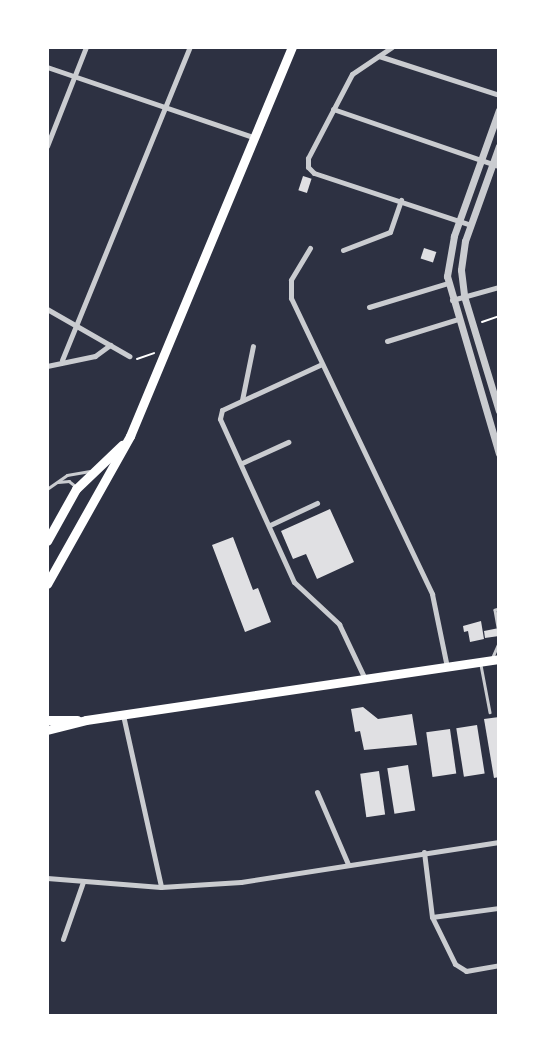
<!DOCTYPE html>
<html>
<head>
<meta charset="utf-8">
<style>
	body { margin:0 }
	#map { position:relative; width:546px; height:1063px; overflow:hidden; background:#2d3142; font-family:"Roboto Serif",serif }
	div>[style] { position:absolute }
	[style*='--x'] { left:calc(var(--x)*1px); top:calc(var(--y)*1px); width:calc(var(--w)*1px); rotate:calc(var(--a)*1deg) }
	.building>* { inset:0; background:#e0e0e3; transform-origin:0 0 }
	.path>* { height:2px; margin:-1px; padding:0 1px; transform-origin:1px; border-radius:1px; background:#fff }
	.service>* { height:2.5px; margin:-1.25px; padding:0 1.25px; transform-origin:1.25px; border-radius:1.25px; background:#caccd0 }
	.minor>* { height:5px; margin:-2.5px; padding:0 2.5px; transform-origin:2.5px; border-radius:2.5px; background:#caccd0 }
	.tertiary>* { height:7px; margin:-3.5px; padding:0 3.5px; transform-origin:3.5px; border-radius:3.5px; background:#caccd0 }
	.primary>* { height:9px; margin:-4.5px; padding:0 4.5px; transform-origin:4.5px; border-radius:4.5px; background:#fff }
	span { translate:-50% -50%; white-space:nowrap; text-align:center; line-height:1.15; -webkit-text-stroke:5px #fff; paint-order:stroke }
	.frame { position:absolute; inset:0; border:49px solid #fff; pointer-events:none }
</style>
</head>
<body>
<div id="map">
	<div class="building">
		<i style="left:303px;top:176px;width:9px;height:15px;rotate:18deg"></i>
		<i style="left:424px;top:248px;width:13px;height:11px;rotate:18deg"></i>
		<i style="clip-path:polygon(330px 509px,354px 562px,317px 579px,306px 554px,293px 559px,281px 531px)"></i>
		<i style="clip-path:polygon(233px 537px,253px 590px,258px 588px,271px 622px,245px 632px,212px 545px)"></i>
		<i style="clip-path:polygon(481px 621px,484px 639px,470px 642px,468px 631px,464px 632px,463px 626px)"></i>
		<i style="clip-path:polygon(499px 628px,499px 636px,485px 638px,484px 631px)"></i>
		<i style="clip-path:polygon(363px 707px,378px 719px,412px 714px,417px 745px,364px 750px,360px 731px,355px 732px,351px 709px)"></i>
		<i style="clip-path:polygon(499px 717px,499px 777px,494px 778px,484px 719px)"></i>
		<i style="left:477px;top:725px;width:49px;height:21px;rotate:81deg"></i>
		<i style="left:450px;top:729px;width:45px;height:24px;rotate:82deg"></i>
		<i style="left:408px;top:765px;width:46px;height:21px;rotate:81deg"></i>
		<i style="left:379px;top:771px;width:44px;height:19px;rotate:82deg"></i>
	</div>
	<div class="path">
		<i style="--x:482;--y:322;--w:18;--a:-19"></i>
		<i style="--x:137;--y:359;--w:18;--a:-19"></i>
	</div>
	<div class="service">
		<i style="--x:58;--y:482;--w:11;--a:-5"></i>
		<i style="--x:69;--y:481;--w:6;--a:39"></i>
		<i style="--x:47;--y:489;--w:24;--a:-35"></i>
		<i style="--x:67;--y:475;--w:23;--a:-10"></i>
		<i style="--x:499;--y:609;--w:4;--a:166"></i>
		<i style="--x:495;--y:610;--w:23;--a:80"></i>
		<i style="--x:492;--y:658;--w:17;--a:-66"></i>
		<i style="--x:481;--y:665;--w:48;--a:79.2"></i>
	</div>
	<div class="minor">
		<i style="--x:392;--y:47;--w:48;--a:146"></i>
		<i style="--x:352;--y:74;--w:95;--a:117.6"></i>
		<i style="--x:308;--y:158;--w:9;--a:90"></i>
		<i style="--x:308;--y:167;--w:8;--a:45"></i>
		<i style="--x:314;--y:173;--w:165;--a:18.3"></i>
		<i style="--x:379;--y:56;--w:126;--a:18"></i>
		<i style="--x:47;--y:67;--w:220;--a:18.8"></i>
		<i style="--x:333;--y:109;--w:176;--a:19"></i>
		<i style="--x:47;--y:146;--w:106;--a:-68.5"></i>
		<i style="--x:310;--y:248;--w:37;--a:121"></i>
		<i style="--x:291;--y:280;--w:18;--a:90"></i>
		<i style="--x:291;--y:298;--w:328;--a:64.5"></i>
		<i style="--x:432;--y:594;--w:75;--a:78.4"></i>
		<i style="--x:343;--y:250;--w:50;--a:-21"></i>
		<i style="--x:390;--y:232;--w:34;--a:-71"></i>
		<i style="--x:452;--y:300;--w:49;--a:-15.5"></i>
		<i style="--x:369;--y:307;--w:83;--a:-16.9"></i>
		<i style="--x:47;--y:309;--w:95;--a:29.8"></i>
		<i style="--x:387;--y:341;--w:74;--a:-17.2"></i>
		<i style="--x:62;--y:360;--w:338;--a:-67.8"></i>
		<i style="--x:322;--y:364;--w:110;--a:155.3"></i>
		<i style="--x:222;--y:410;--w:9;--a:103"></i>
		<i style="--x:220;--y:419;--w:179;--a:65.6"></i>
		<i style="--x:294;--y:582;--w:62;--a:43"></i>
		<i style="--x:339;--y:624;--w:61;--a:64.7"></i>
		<i style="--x:47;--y:366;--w:49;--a:-11.8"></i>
		<i style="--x:95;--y:356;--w:19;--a:-36"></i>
		<i style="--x:242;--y:400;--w:55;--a:-78.5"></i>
		<i style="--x:242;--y:463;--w:51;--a:-24.5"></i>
		<i style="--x:270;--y:525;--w:52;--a:-25.1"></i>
		<i style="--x:123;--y:715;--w:176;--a:77.5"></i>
		<i style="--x:317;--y:792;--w:78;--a:66.7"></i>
		<i style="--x:424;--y:852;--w:65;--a:83"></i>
		<i style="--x:432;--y:917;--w:52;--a:63.9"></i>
		<i style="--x:455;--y:964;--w:13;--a:32"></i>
		<i style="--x:466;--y:971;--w:34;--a:-10"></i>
		<i style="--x:47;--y:878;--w:114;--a:4.5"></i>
		<i style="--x:161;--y:887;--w:80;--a:-3.6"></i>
		<i style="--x:241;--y:882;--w:261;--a:-8.8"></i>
		<i style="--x:432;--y:917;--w:68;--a:-7.7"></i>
		<i style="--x:63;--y:939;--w:60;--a:-70.7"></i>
	</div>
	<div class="tertiary">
		<i style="--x:499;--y:110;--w:134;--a:109.7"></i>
		<i style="--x:454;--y:236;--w:41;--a:99.9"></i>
		<i style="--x:447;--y:276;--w:185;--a:73.7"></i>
		<i style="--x:499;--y:146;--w:101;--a:109.7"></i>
		<i style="--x:465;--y:241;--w:29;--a:98"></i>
		<i style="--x:461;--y:270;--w:26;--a:83"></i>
		<i style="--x:464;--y:296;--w:120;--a:73.1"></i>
	</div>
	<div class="primary">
		<i style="--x:47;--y:541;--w:60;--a:-60.9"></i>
		<i style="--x:76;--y:489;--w:64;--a:-43.7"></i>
		<i style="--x:47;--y:584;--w:170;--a:-60.7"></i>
		<i style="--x:130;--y:436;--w:421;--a:-67.4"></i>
		<i style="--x:47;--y:720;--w:30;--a:0"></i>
		<i style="--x:47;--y:730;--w:40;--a:-14.4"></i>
		<i style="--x:86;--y:720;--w:417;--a:-8.4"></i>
	</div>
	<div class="frame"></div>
</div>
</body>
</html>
